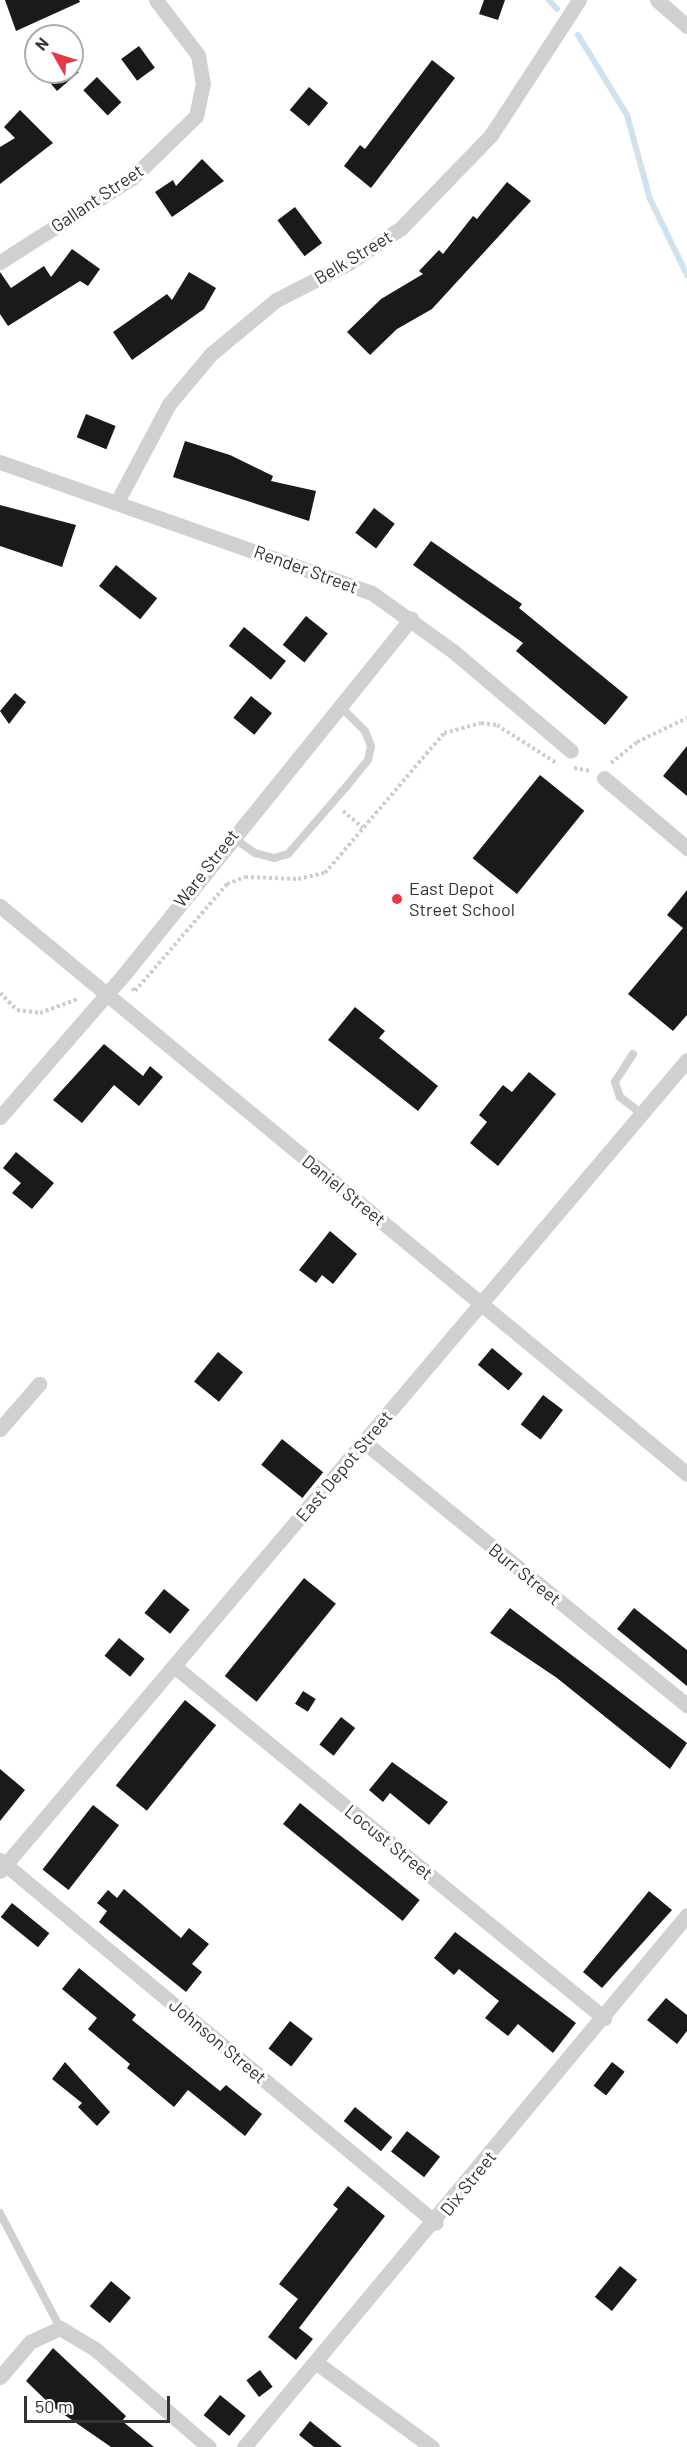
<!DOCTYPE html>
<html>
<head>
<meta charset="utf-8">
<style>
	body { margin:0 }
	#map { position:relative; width:687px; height:2447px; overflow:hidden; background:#fff; font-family:Barlow,sans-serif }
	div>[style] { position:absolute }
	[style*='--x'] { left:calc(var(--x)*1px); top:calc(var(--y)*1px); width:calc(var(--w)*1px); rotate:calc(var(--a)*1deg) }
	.stream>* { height:6px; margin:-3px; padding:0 3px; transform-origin:3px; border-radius:3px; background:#cfe2ee }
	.building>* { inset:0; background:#1a1a1a; transform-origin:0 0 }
	.path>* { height:4px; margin-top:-2px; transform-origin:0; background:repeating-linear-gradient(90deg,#cdcdcd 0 3px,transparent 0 6px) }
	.service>* { height:8px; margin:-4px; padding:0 4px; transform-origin:4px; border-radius:4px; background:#d0d0d0 }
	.minor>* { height:15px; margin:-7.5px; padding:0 7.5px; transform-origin:7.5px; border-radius:7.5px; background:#d0d0d0 }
	.dots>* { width:16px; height:16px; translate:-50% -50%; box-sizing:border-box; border:3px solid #fff; border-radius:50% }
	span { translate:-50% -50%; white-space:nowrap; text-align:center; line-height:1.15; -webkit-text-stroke:6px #fff; paint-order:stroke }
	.street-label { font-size:18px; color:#333 }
	.poi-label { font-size:18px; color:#333 }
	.left { translate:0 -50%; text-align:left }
	.north { position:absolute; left:24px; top:24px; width:60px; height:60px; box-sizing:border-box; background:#fff; border:2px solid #adadad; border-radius:50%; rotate:309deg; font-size:16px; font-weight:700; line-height:24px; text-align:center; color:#333 }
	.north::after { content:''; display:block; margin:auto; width:21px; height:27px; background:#e63946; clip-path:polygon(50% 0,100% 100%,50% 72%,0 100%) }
	.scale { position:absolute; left:24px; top:2396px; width:146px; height:27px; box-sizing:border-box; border:3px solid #333; border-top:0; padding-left:8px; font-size:18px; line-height:21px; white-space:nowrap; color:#333; -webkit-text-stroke:4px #fff; paint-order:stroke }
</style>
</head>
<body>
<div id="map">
	<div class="stream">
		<i style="--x:549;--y:0;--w:12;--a:48"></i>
		<i style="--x:578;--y:35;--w:94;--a:58.5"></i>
		<i style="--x:627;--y:115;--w:87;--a:74.7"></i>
		<i style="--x:650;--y:199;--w:85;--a:64"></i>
	</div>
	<div class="building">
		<i style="clip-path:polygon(5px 0,79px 0,80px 2px,16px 31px)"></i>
		<i style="clip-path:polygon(484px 0,505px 0,498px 20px,479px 14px)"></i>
		<i style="left:139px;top:46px;width:27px;height:22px;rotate:54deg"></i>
		<i style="clip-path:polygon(432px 60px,455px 78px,371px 188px,344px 166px,360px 145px,365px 149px)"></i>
		<i style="clip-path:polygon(41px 72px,79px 72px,57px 91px)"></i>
		<i style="left:97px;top:77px;width:35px;height:19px;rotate:46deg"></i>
		<i style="left:309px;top:87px;width:25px;height:30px;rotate:40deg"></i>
		<i style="clip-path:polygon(20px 110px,53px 143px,0 184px,0 147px,15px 138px,4px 127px)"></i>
		<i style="clip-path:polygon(202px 159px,224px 181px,172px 217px,155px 192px,173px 180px,176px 186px)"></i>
		<i style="clip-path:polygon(507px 182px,531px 201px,432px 309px,397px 329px,370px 355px,347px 332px,381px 299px,423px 274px,419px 271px,439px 250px,443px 254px,473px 216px,477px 219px)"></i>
		<i style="left:295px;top:207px;width:45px;height:22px;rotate:53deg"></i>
		<i style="clip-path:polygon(72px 249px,100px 269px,88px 286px,80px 281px,8px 326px,0 314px,0 272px,11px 288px,44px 266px,51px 277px)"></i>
		<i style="clip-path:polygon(189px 272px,216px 288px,204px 309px,132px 360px,113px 332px,167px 294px,172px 300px)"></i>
		<i style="left:86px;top:414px;width:32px;height:25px;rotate:22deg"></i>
		<i style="clip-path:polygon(185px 441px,230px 455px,273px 476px,271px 481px,316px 491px,309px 521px,173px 477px)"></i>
		<i style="clip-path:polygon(0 505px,76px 525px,62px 567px,0 546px)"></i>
		<i style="left:374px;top:508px;width:26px;height:31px;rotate:37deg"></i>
		<i style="clip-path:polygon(431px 541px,522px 604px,519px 608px,628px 697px,605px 725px,516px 651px,523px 643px,413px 565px)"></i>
		<i style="left:116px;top:565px;width:53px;height:27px;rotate:39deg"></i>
		<i style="left:306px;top:616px;width:28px;height:37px;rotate:39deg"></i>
		<i style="left:244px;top:627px;width:54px;height:24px;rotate:39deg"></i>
		<i style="clip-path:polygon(15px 693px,26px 702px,9px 724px,0 711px)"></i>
		<i style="left:251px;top:696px;width:27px;height:28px;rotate:39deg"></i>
		<i style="clip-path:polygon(687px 746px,687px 796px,663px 776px)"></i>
		<i style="left:540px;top:775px;width:57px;height:107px;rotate:39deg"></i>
		<i style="clip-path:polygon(687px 890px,687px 1015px,673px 1031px,628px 994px,683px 928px,667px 915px)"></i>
		<i style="clip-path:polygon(355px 1007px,385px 1031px,379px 1038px,438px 1086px,418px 1111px,328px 1040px)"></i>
		<i style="clip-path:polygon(104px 1044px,143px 1076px,150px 1066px,163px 1077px,139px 1106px,114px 1085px,82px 1123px,53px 1100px)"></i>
		<i style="clip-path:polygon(529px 1072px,556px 1094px,498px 1166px,470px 1143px,487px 1122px,479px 1115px,503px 1085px,512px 1092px)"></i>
		<i style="clip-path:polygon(16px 1152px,54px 1183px,32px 1209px,12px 1193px,21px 1183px,3px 1168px)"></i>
		<i style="clip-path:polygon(330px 1231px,357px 1254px,333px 1284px,322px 1275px,316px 1283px,299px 1270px)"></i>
		<i style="left:492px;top:1348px;width:40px;height:22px;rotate:40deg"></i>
		<i style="left:218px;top:1352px;width:32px;height:38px;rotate:39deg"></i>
		<i style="left:543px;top:1395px;width:25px;height:37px;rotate:37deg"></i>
		<i style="left:282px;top:1439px;width:53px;height:33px;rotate:39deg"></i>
		<i style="left:304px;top:1578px;width:41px;height:126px;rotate:39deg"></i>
		<i style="left:164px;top:1589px;width:33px;height:31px;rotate:39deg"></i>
		<i style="clip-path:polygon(510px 1608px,687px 1743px,670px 1769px,557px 1678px,490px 1633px)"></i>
		<i style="clip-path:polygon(634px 1608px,687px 1650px,687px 1686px,617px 1629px)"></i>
		<i style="left:119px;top:1638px;width:33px;height:23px;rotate:39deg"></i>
		<i style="left:303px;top:1691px;width:15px;height:15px;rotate:32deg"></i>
		<i style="left:185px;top:1700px;width:40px;height:110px;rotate:39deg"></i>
		<i style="left:341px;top:1717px;width:18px;height:35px;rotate:38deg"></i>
		<i style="clip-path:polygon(392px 1762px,448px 1802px,429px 1825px,390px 1793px,383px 1802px,369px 1790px)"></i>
		<i style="clip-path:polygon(0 1769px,25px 1790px,0 1821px)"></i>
		<i style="left:300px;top:1803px;width:154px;height:27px;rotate:39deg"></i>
		<i style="left:93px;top:1805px;width:33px;height:82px;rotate:38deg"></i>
		<i style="clip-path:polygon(124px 1889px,181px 1938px,189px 1928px,209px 1944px,192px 1964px,202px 1972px,186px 1992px,99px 1922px,107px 1911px,97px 1903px,108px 1890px,117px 1898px)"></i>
		<i style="clip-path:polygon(649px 1891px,672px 1910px,602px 1988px,583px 1972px)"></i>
		<i style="left:12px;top:1903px;width:48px;height:18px;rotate:39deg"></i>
		<i style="clip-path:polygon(455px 1932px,576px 2023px,553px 2053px,518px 2024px,508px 2036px,485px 2018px,499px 2001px,459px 1969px,454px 1975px,434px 1958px)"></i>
		<i style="clip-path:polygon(79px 1968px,136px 2015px,132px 2020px,220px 2091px,226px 2085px,262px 2114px,245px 2136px,188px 2090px,174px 2107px,127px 2068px,130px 2064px,88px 2029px,97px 2018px,62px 1989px)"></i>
		<i style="clip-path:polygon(666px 1998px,687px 2015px,687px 2031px,677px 2044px,647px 2020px)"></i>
		<i style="left:290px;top:2021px;width:29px;height:35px;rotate:38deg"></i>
		<i style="clip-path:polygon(65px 2062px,110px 2112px,97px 2126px,78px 2107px,82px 2103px,52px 2079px)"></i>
		<i style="left:612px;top:2062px;width:16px;height:30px;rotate:38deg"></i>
		<i style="left:355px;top:2107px;width:48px;height:18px;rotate:39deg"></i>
		<i style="left:407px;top:2131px;width:42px;height:26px;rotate:38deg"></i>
		<i style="clip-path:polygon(348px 2186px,385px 2216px,299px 2328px,313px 2339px,296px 2360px,268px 2337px,298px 2299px,279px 2284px,338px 2209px,333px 2205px)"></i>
		<i style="left:620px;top:2266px;width:22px;height:40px;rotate:39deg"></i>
		<i style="left:111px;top:2281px;width:26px;height:33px;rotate:40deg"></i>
		<i style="clip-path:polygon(53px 2348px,126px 2416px,122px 2421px,154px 2447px,111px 2447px,53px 2407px,26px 2381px)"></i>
		<i style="left:260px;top:2370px;width:21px;height:17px;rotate:53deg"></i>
		<i style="left:220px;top:2395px;width:33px;height:26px;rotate:39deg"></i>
		<i style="clip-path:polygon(310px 2421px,342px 2447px,314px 2447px,299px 2435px)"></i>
	</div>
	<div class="path">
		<i style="--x:611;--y:763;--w:33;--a:-39"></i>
		<i style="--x:637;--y:742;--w:55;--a:-25.6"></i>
		<i style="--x:574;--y:768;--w:16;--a:11"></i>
		<i style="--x:343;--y:811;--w:26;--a:40"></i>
		<i style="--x:132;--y:988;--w:4;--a:45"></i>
		<i style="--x:135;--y:991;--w:141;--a:-49.3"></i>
		<i style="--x:227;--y:884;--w:19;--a:-21"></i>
		<i style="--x:245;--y:877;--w:53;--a:2.2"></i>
		<i style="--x:298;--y:879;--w:28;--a:-13"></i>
		<i style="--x:325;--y:873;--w:184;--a:-49.6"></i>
		<i style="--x:444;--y:733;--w:38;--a:-15"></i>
		<i style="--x:481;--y:723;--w:16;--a:7"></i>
		<i style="--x:497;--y:725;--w:72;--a:32.6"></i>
		<i style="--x:0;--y:993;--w:24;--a:45"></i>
		<i style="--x:17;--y:1010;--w:23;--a:7"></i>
		<i style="--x:40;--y:1013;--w:40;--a:-20.2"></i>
	</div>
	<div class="service">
		<i style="--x:232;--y:837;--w:28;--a:35"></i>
		<i style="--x:255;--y:853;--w:20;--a:15"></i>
		<i style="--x:274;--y:858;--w:15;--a:-16"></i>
		<i style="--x:288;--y:854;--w:89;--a:-49.1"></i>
		<i style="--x:346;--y:787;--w:35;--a:-51"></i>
		<i style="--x:368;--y:760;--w:14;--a:-78"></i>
		<i style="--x:371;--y:746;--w:16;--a:-112"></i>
		<i style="--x:365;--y:731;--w:37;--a:-135"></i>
		<i style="--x:633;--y:1054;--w:33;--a:123"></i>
		<i style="--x:615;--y:1082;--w:16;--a:72"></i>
		<i style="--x:620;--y:1097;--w:28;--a:38"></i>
		<i style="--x:0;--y:2213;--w:130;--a:62.4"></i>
	</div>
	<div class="minor">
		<i style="--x:657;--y:0;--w:40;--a:41"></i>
		<i style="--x:0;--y:262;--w:156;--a:-32.5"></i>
		<i style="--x:132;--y:178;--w:89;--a:-44.1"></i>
		<i style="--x:196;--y:116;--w:33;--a:-78"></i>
		<i style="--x:203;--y:84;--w:29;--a:-100"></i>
		<i style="--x:198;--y:55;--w:69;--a:-127.4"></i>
		<i style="--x:0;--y:462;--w:394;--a:19.4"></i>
		<i style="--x:372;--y:593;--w:101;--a:35.7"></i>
		<i style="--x:454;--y:652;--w:153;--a:40.2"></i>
		<i style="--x:118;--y:500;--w:109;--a:-62"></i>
		<i style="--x:169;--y:404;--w:65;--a:-50"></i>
		<i style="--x:211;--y:354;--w:85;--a:-39.7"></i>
		<i style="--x:276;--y:300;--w:80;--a:-26.9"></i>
		<i style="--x:347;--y:264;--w:65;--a:-33.7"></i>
		<i style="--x:401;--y:228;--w:129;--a:-45.9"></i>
		<i style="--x:491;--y:135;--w:161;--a:-56.9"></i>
		<i style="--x:604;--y:778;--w:109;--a:40.1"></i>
		<i style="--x:0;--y:906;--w:891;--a:39.58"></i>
		<i style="--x:0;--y:1117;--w:184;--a:-49"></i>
		<i style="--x:121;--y:978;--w:462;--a:-51.1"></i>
		<i style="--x:0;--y:1429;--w:60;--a:-49.1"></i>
		<i style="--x:364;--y:1442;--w:417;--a:39.2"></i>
		<i style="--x:174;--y:1666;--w:556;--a:39.3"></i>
		<i style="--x:0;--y:1860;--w:567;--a:39.78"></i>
		<i style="--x:0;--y:1871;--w:1063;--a:-49.73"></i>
		<i style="--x:318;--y:2364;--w:141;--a:36.1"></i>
		<i style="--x:0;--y:2377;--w:46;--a:-49.4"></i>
		<i style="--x:30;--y:2342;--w:33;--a:-25"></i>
		<i style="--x:60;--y:2328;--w:41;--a:31"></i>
		<i style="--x:95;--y:2349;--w:150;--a:40.7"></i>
		<i style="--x:244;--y:2447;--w:692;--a:-50.22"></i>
	</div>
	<div class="dots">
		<i style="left:397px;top:899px;background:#e63946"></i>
	</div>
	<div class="street-label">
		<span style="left:97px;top:198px;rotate:-34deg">Gallant Street</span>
		<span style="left:353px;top:257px;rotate:-31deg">Belk Street</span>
		<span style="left:306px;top:569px;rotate:20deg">Render Street</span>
		<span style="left:206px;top:868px;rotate:-52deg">Ware Street</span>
		<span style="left:344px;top:1190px;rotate:39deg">Daniel Street</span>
		<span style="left:344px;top:1466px;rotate:-50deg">East Depot Street</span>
		<span style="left:525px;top:1574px;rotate:39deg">Burr Street</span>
		<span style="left:389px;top:1842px;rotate:39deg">Locust Street</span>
		<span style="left:218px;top:2041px;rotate:40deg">Johnson Street</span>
		<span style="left:468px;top:2183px;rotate:-51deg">Dix Street</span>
	</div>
	<div class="poi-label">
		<span class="left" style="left:409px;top:899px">East Depot<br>Street School</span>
	</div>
	<div class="north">N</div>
	<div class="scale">50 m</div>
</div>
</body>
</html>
